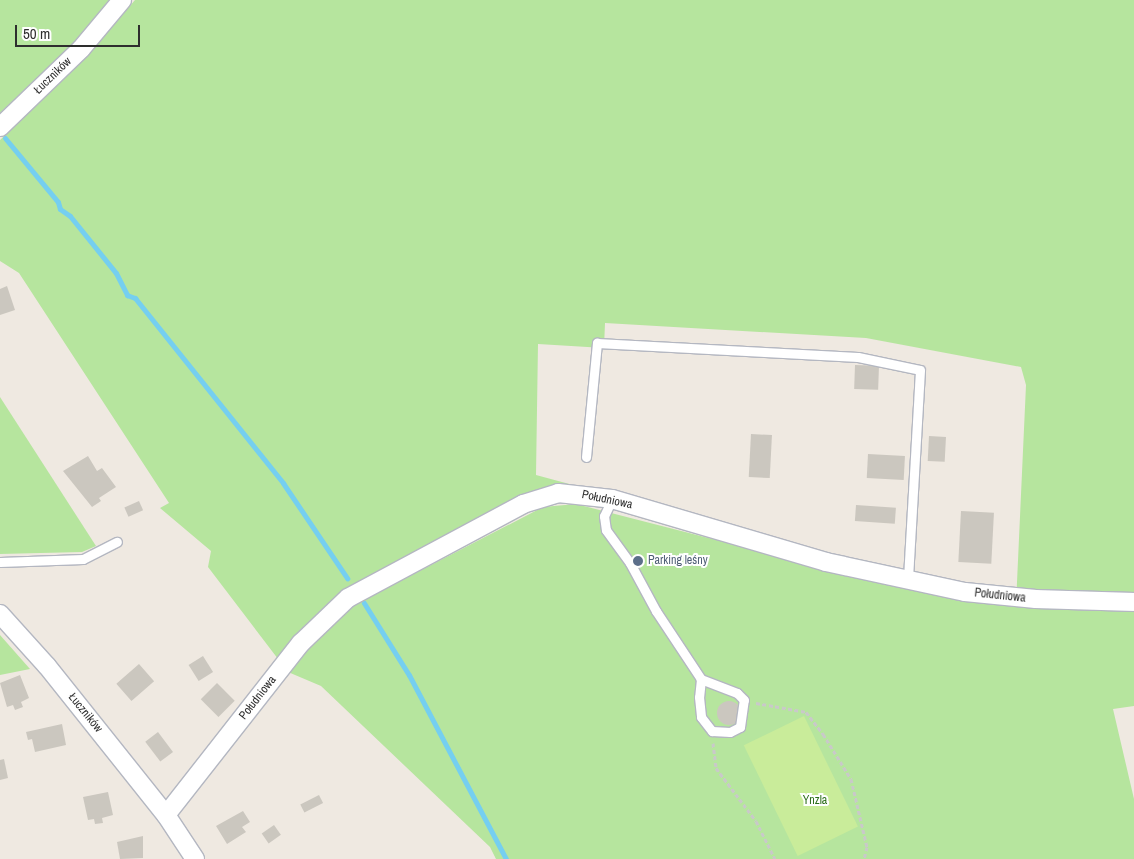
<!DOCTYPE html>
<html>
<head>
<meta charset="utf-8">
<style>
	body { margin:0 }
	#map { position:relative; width:1134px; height:859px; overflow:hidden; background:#efe9e1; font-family:"Archivo Narrow",sans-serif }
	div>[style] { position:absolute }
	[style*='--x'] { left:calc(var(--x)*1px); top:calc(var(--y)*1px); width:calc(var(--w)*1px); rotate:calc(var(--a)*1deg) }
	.green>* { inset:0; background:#b6e59e }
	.pitch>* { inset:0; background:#c9ec9a; transform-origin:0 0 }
	.stream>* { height:5px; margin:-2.5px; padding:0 2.5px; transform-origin:2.5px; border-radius:2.5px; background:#75cff0 }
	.building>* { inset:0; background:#cbc7bf; transform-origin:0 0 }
	.round { border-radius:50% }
	.path>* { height:3px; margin-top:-1.5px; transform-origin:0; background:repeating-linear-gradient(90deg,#c9c9c9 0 4px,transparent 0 6.5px) }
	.roads { filter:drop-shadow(1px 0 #b4b7c1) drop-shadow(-1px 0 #b4b7c1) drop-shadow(0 1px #b4b7c1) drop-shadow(0 -1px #b4b7c1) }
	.lane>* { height:9px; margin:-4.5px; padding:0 4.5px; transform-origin:4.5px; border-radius:4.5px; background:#fff }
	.street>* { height:18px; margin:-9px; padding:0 9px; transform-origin:9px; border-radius:9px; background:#fff }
	.dots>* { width:14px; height:14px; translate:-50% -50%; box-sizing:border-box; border:2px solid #fff; border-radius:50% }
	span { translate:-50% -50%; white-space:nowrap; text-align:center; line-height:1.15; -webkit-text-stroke:4px #fff; paint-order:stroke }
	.street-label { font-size:12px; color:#2e2e2e }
	.service-label { font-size:12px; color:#4e5e75 }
	.left { translate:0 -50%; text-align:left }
	.park-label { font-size:12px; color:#2c6e1b }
	.scale { position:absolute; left:15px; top:25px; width:125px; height:22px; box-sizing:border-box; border:2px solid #2e2e2e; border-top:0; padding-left:6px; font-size:15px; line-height:18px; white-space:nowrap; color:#2e2e2e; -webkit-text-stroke:4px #fff; paint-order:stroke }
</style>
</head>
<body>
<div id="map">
	<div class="green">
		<i style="clip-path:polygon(0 0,111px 0,73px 45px,0 113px)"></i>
		<i style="clip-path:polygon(evenodd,135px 0,1134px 0,1134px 706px,1113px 709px,1134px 799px,1134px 859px,496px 859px,490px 847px,321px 686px,288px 672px,208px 567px,211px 551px,160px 508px,169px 503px,19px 273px,0 261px,0 140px,85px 58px,135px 0,605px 323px,866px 338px,1021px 367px,1026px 385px,1016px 604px,814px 565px,576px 504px,543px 507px,354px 605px,346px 591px,470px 522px,536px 491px,573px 485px,536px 475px,538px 344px,604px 348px,605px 323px)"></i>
		<i style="clip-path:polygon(0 397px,96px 546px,82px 552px,0 554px)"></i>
		<i style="clip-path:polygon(0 635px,30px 669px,0 675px)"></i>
	</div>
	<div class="pitch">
		<i style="left:804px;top:716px;width:123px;height:67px;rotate:64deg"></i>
	</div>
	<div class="stream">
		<i style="--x:5;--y:138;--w:83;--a:50.4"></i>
		<i style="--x:58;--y:202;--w:7;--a:74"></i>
		<i style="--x:60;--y:209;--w:12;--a:35"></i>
		<i style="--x:70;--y:216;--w:73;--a:51.1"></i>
		<i style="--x:116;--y:273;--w:25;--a:63"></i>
		<i style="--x:127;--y:295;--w:9;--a:21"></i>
		<i style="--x:135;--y:298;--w:237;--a:51.3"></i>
		<i style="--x:283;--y:483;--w:115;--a:56"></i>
		<i style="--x:364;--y:603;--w:85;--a:58"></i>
		<i style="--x:409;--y:675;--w:208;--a:62.2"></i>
	</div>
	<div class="building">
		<i style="clip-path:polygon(7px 286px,15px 310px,0 315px,0 289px)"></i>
		<i style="left:855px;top:365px;width:24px;height:24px;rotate:2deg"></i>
		<i style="left:751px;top:434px;width:21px;height:43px;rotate:3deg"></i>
		<i style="left:929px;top:436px;width:17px;height:25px;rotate:3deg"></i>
		<i style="left:868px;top:454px;width:37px;height:24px;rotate:3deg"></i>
		<i style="clip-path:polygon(88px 456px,97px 471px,102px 468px,116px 487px,99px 498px,101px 501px,92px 507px,63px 471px)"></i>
		<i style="left:139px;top:501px;width:10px;height:16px;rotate:66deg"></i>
		<i style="left:856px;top:505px;width:40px;height:16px;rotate:4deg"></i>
		<i style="left:961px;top:511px;width:33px;height:51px;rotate:3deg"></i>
		<i style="left:203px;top:656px;width:19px;height:17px;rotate:58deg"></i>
		<i style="left:139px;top:664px;width:23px;height:30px;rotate:49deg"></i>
		<i style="clip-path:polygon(20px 675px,29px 698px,21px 702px,23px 707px,15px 710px,13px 705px,7px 707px,0 683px)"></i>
		<i style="left:217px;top:683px;width:25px;height:23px;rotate:45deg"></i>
		<i class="round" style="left:717px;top:701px;width:24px;height:24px"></i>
		<i style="clip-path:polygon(62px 724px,66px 745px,35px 752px,32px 739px,28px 740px,26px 732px)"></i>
		<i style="left:158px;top:732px;width:25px;height:16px;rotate:53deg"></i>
		<i style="clip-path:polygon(4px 759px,8px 778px,0 780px,0 760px)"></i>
		<i style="clip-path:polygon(108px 792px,113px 815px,102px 818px,103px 823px,95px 824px,94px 819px,88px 820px,83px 797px)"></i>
		<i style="left:319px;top:795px;width:9px;height:21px;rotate:63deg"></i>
		<i style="clip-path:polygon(243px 811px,250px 822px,242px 827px,246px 832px,227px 844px,216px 826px)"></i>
		<i style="left:274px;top:825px;width:12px;height:15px;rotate:55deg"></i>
		<i style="clip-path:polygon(143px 836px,143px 858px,120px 859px,117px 842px)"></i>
	</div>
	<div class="path">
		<i style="--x:756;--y:703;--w:51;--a:10.2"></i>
		<i style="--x:806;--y:712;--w:28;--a:52"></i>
		<i style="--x:823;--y:734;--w:53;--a:58.1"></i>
		<i style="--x:851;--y:779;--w:70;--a:76.8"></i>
		<i style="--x:867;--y:847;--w:12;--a:104"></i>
		<i style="--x:713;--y:743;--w:25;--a:83"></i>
		<i style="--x:716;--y:768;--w:66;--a:53"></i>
		<i style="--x:756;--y:821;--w:42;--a:63.4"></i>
	</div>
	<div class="roads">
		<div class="lane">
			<i style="--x:586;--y:457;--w:115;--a:-84.5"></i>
			<i style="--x:597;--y:343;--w:261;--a:3.1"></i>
			<i style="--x:858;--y:357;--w:63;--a:11.8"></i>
			<i style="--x:920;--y:370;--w:211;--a:93.3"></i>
			<i style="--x:612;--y:499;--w:19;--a:115"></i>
			<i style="--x:604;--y:516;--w:14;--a:82"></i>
			<i style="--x:606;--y:530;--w:41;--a:54"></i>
			<i style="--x:630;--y:563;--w:55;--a:61.6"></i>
			<i style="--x:656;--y:611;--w:82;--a:56.5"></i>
			<i style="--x:701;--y:679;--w:18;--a:96"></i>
			<i style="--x:699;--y:697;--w:20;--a:84"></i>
			<i style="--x:701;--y:717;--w:18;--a:52"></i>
			<i style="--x:712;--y:731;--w:18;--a:3"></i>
			<i style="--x:730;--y:732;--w:11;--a:-27"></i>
			<i style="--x:740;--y:727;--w:27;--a:-82"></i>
			<i style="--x:744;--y:700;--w:10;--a:-135"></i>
			<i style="--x:737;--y:693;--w:39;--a:-159"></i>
			<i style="--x:0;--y:562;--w:83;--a:-2.1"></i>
			<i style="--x:83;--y:559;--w:38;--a:-27"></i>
		</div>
		<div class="street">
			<i style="--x:0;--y:127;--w:112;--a:-43.9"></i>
			<i style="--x:81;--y:49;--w:64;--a:-50.1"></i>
			<i style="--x:0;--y:614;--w:70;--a:47.9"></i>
			<i style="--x:47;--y:666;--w:191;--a:51.4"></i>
			<i style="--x:166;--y:815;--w:53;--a:56.6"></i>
			<i style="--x:166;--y:815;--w:219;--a:-51.9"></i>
			<i style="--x:301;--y:643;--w:65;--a:-43.8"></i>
			<i style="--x:348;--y:598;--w:199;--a:-28.2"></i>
			<i style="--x:523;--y:504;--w:37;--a:-17"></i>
			<i style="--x:558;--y:493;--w:54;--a:6.3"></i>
			<i style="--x:612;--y:499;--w:223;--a:16.4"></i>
			<i style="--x:826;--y:562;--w:142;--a:12.2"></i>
			<i style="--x:965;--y:592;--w:71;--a:5.6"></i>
			<i style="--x:1036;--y:599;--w:98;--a:1.8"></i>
		</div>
	</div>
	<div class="dots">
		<i style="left:638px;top:561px;background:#5c6f8a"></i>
	</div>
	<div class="street-label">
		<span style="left:53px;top:76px;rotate:-44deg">Łuczników</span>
		<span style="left:607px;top:500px;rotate:12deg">Południowa</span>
		<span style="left:1000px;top:596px;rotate:6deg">Południowa</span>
		<span style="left:258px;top:698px;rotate:-52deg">Południowa</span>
		<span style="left:85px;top:713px;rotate:51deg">Łuczników</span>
	</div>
	<div class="service-label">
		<span class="left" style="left:648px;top:561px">Parking leśny</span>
	</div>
	<div class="park-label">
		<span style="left:815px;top:801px">Ynzla</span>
	</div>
	<div class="scale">50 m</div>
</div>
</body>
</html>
